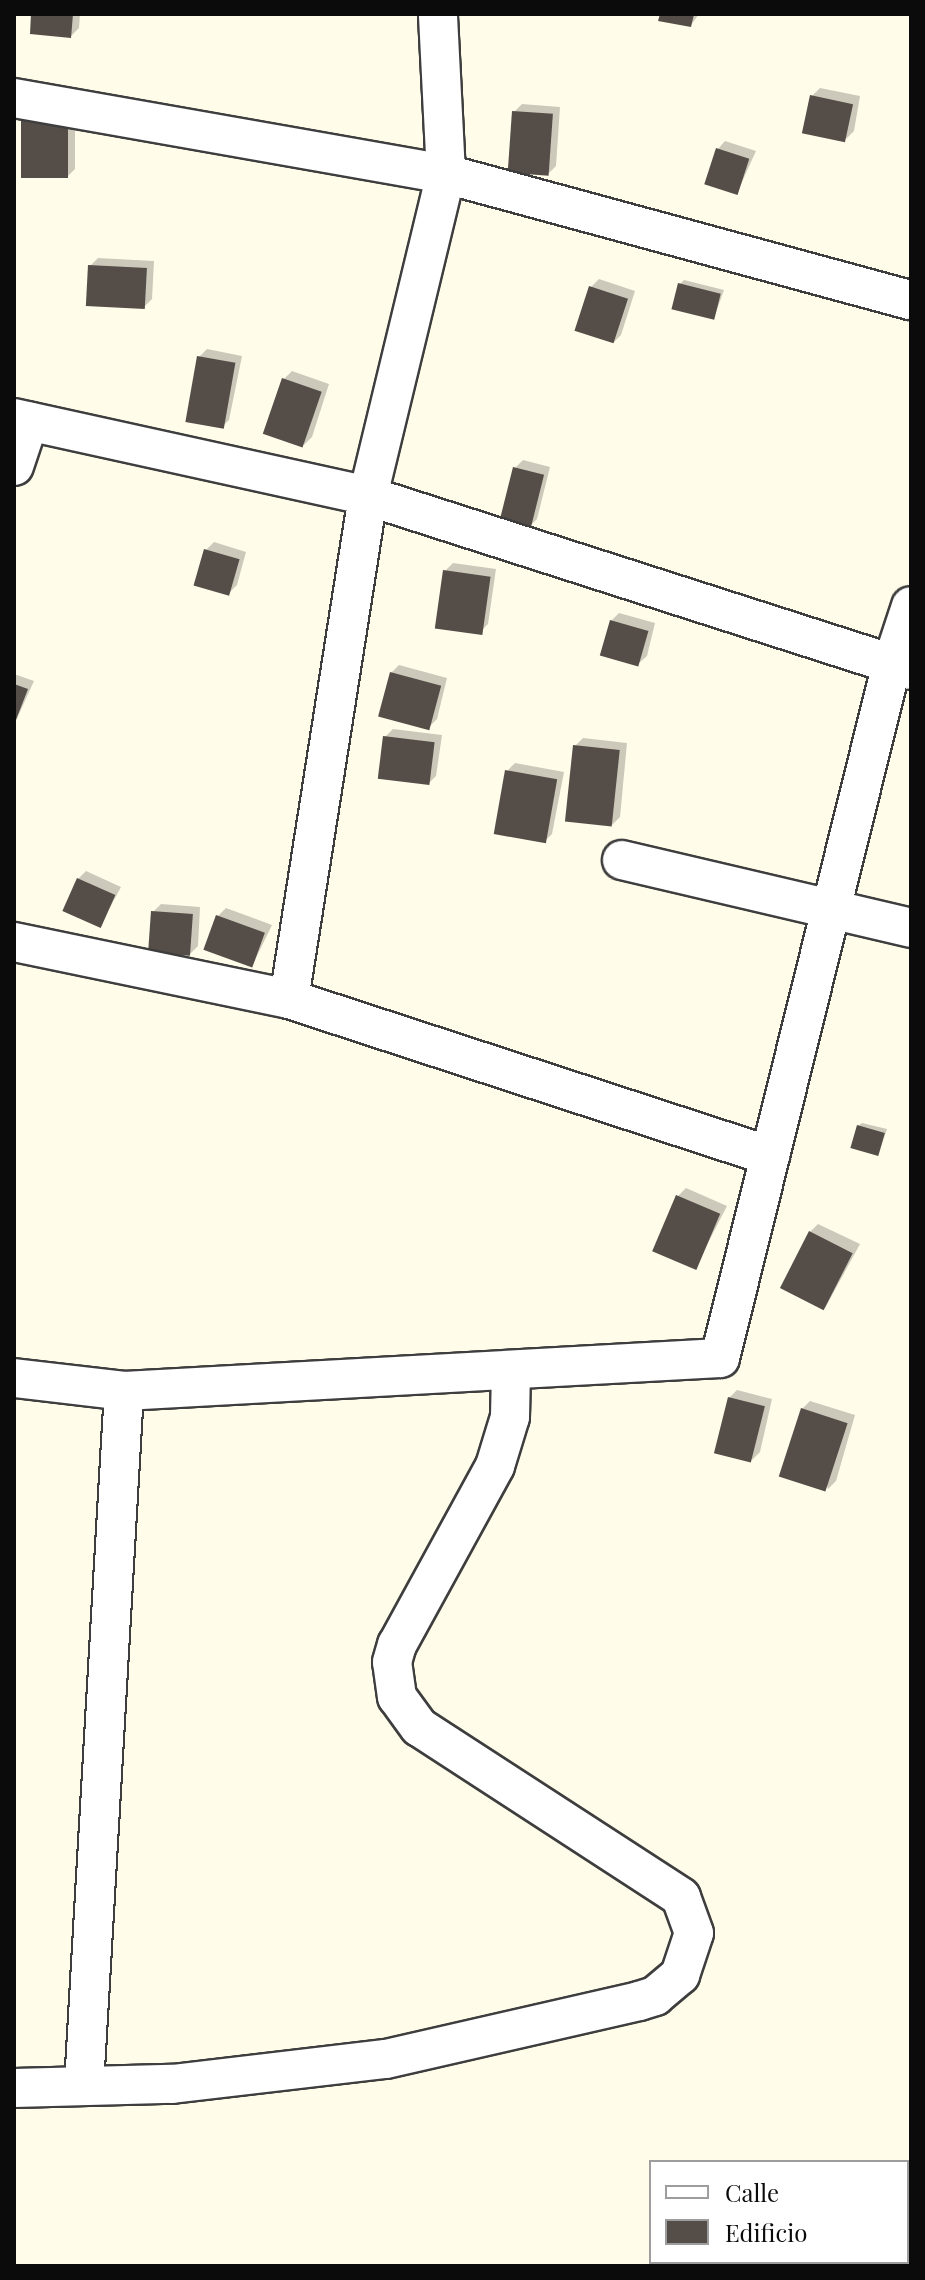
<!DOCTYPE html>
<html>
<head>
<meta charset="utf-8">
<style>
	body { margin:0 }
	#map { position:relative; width:925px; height:2280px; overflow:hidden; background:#fffcea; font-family:"Playfair Display",serif }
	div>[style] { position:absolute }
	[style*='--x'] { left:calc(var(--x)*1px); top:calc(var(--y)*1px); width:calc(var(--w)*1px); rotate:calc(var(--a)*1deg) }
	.shadow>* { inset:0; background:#0003 }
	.building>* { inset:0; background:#544d48; transform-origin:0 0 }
	.roads { filter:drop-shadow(2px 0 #3e3e3e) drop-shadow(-2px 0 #3e3e3e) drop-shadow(0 2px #3e3e3e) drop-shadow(0 -2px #3e3e3e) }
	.street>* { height:38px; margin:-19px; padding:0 19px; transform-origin:19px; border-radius:19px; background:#fff }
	span { translate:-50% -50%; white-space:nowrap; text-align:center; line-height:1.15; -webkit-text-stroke:8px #fff; paint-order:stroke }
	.frame { position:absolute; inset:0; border:16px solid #0b0b0b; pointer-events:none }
	.legend { position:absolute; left:649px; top:2160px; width:260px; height:104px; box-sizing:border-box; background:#fff; border:2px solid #9d9d9d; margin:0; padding:10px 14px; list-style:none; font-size:24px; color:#0b0b0b }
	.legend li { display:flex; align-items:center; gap:16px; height:40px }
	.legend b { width:40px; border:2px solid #9d9d9d }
</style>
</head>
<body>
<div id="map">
	<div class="shadow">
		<i style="clip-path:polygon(33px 14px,80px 14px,79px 28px,71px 36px)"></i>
		<i style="clip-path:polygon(662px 14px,699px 14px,691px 25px)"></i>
		<i style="clip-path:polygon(820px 88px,860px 96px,854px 131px,846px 139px,812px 96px)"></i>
		<i style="clip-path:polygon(522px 104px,560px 107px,556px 166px,548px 174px,514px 112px)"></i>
		<i style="clip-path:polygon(31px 114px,75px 114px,75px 169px,67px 177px,23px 122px)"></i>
		<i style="clip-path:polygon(725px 141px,756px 151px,737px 193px,718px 149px)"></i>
		<i style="clip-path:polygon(98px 258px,154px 261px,152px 299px,144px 307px,90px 266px)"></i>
		<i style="clip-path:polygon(599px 279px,635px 291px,621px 335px,613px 343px,591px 287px)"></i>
		<i style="clip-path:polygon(684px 280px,724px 290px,714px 318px,680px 284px)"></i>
		<i style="clip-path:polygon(207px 349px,242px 356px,229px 420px,221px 428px,199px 357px)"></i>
		<i style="clip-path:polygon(292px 371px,329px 384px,312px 437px,304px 445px,284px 379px)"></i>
		<i style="clip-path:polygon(523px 460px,550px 467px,537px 519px,529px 527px,515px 468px)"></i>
		<i style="clip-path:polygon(214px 542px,246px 552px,237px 585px,229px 593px,206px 550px)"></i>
		<i style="clip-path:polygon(453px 563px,496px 569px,488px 624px,480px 632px,445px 571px)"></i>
		<i style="clip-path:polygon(619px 613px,655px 623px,647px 656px,639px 663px,611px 621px)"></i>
		<i style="clip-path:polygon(399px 665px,447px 678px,437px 719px,429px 727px,391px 673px)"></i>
		<i style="clip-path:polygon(14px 674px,34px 681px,14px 725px)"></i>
		<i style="clip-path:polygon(393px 729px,442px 735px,436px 776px,428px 784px,385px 737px)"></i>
		<i style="clip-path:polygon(583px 738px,627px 743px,620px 817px,612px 825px,575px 746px)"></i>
		<i style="clip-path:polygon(515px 763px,564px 772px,552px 834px,544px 842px,507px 771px)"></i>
		<i style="clip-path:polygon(86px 871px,121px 887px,100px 926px,78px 879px)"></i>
		<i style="clip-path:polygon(161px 904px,200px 907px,198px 946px,190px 954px,153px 912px)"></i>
		<i style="clip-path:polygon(226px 908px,272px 925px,252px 966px,218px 916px)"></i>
		<i style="clip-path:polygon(862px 1123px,887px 1129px,879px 1153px,858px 1126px)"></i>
		<i style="clip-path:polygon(686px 1188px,727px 1206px,695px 1268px,678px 1196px)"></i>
		<i style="clip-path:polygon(818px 1224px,860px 1244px,825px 1308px,810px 1232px)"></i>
		<i style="clip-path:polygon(737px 1390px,772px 1399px,760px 1452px,752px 1460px,729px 1398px)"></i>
		<i style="clip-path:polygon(810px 1401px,855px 1415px,836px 1481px,828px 1489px,802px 1409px)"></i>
	</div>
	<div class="building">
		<i style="clip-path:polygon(31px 14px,73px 14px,71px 38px,30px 34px)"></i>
		<i style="clip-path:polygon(660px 14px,694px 14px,691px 27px,658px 21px)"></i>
		<i style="left:810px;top:95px;width:44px;height:39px;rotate:12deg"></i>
		<i style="left:512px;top:111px;width:41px;height:62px;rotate:4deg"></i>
		<i style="left:21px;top:121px;width:47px;height:57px"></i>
		<i style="left:716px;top:148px;width:35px;height:38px;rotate:18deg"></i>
		<i style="left:88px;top:265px;width:59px;height:41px;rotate:3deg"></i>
		<i style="left:678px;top:283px;width:44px;height:27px;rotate:14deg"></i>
		<i style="left:589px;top:286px;width:41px;height:47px;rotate:18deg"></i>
		<i style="left:197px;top:356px;width:39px;height:67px;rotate:10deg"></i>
		<i style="left:282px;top:378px;width:42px;height:59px;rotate:19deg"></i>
		<i style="left:513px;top:467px;width:32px;height:57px;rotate:14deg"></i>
		<i style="left:204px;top:549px;width:37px;height:38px;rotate:16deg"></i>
		<i style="left:443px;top:570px;width:48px;height:59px;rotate:8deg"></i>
		<i style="left:610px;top:620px;width:40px;height:37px;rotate:16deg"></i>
		<i style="left:390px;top:672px;width:53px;height:46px;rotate:15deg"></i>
		<i style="clip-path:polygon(14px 684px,28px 689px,14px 725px)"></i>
		<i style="left:383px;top:736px;width:52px;height:43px;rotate:7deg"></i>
		<i style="left:573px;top:745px;width:47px;height:77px;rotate:6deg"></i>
		<i style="left:505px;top:770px;width:53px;height:65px;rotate:10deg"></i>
		<i style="left:77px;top:878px;width:42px;height:36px;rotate:24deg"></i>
		<i style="left:151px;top:911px;width:42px;height:42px;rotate:4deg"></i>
		<i style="left:216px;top:915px;width:52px;height:37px;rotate:20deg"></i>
		<i style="left:857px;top:1125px;width:29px;height:24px;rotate:16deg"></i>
		<i style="left:676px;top:1195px;width:48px;height:61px;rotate:23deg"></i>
		<i style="left:809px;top:1231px;width:49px;height:64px;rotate:27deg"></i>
		<i style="left:728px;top:1397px;width:38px;height:58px;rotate:14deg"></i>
		<i style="left:801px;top:1408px;width:49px;height:72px;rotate:18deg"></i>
	</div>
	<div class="roads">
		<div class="street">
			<i style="--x:14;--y:98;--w:439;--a:10"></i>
			<i style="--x:446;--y:174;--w:482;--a:15.2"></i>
			<i style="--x:14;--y:418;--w:362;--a:12.4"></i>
			<i style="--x:368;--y:496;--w:570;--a:17.77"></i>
			<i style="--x:14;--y:466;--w:47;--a:-71.6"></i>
			<i style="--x:622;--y:860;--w:297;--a:13.2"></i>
			<i style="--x:14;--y:942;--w:281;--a:11.7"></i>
			<i style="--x:289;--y:999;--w:506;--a:18.08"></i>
			<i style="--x:289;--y:999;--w:509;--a:-81.07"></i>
			<i style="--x:368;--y:496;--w:331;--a:-76.4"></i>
			<i style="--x:446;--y:174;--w:160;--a:-92.9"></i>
			<i style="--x:14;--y:1378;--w:111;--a:6.7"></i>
			<i style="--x:124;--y:1391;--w:597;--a:-3.17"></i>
			<i style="--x:720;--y:1358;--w:712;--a:-76.1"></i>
			<i style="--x:891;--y:667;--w:64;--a:-71.8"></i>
			<i style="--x:84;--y:2086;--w:696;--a:-86.71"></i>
			<i style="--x:14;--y:2088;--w:158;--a:-1.5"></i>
			<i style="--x:172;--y:2084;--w:215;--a:-6.7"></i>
			<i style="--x:386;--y:2059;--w:260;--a:-12.9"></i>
			<i style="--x:639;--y:2001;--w:17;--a:-17"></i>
			<i style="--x:655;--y:1996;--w:33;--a:-40"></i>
			<i style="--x:680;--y:1975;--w:44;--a:-71.6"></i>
			<i style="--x:694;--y:1933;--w:38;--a:-110"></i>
			<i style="--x:681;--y:1897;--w:312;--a:-147"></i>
			<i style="--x:419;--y:1727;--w:37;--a:-126"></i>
			<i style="--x:397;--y:1697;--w:35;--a:-98"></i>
			<i style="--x:392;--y:1662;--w:18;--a:-74"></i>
			<i style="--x:397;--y:1645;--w:204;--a:-61.3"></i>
			<i style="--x:495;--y:1466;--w:51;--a:-73"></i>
			<i style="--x:510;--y:1417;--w:47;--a:-88.8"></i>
		</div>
	</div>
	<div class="frame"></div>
	<ul class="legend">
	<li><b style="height:10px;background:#fff"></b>Calle</li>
	<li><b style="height:22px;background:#544d48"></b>Edificio</li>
	</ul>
</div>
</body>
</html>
